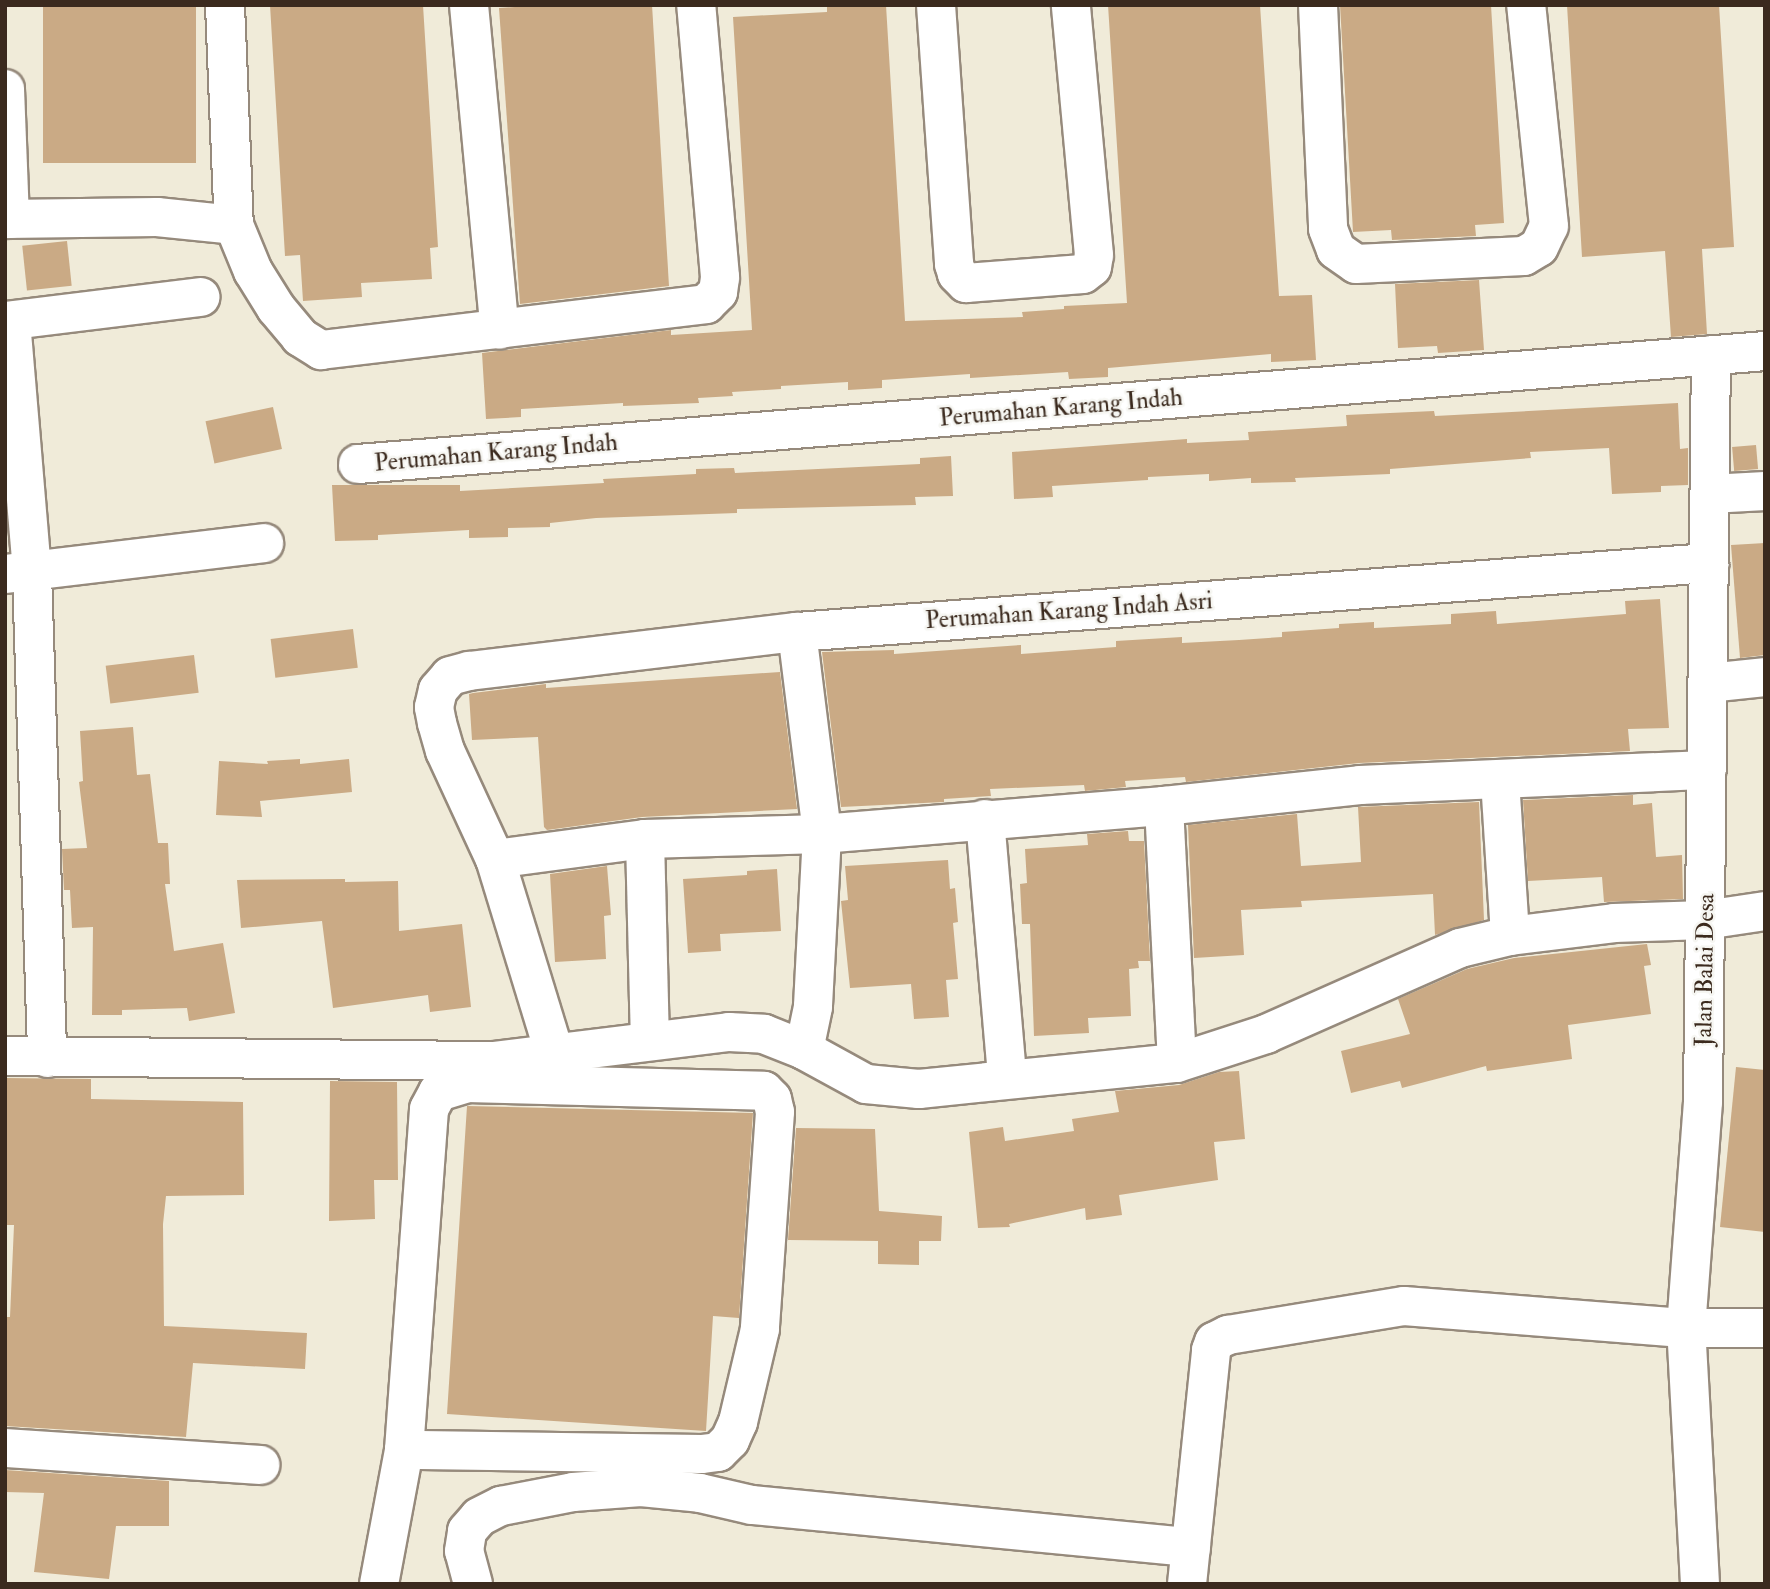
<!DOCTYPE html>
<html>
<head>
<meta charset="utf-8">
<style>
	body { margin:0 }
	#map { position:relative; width:1770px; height:1589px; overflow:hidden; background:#f0ebd9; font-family:"IM FELL Double Pica",serif }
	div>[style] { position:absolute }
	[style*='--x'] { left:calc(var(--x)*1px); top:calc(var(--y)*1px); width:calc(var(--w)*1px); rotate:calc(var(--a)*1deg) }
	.building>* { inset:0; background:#caaa85; transform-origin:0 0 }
	.roads { filter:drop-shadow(2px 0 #968a7c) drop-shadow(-2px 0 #968a7c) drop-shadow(0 2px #968a7c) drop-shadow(0 -2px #968a7c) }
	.minor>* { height:38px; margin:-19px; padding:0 19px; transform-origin:19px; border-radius:19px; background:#fff }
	span { translate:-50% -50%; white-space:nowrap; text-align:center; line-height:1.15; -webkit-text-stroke:5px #f6f6f2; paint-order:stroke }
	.street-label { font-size:24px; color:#3b2a1e }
	.frame { position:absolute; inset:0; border:7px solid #3b2a1e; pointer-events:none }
</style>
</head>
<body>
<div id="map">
	<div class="building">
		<i style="left:43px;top:5px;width:153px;height:158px"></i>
		<i style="clip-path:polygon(270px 5px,423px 5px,438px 247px,430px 248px,432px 279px,361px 283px,362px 297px,303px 301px,300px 255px,285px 256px)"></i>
		<i style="clip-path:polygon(543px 5px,652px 5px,669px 286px,520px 304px,499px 8px)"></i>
		<i style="clip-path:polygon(827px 5px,886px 5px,905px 321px,1023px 317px,1022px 312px,1064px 309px,1064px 306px,1127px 303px,1108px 5px,1260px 5px,1279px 296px,1312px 295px,1316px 360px,1271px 362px,1271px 354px,1108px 368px,1108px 377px,1069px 379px,1068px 372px,970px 378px,970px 374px,882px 380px,882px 388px,848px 390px,848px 382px,781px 386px,781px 389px,732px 392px,733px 396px,698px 398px,699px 403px,623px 406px,623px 403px,521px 409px,521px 417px,486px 419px,482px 353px,671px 330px,671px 335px,752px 330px,733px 17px,827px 12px)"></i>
		<i style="clip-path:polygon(1340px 5px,1491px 5px,1504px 223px,1475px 225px,1476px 236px,1392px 240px,1391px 230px,1353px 232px)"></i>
		<i style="clip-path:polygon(1567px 5px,1719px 5px,1734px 247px,1702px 249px,1707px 334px,1671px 337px,1665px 251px,1582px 257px)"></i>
		<i style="left:67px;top:241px;width:45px;height:45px;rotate:84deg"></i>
		<i style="clip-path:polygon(1479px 280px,1484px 350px,1438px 353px,1437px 346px,1398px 348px,1395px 284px)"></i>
		<i style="clip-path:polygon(1678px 403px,1680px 449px,1688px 448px,1688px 485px,1661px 486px,1661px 492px,1612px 494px,1609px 448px,1530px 452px,1531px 458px,1390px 469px,1390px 474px,1295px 478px,1296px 482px,1251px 483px,1251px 478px,1209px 481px,1209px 474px,1148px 477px,1148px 480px,1052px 486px,1053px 497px,1014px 499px,1012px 452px,1187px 439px,1187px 443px,1249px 440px,1248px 432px,1347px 426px,1346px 415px,1434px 411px,1435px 416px)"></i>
		<i style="left:273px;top:407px;width:43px;height:69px;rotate:78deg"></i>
		<i style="left:1756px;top:445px;width:24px;height:24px;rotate:85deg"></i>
		<i style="clip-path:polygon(951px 456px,953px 496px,915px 497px,916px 505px,737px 509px,737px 513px,596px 518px,550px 523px,550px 527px,508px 528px,508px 537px,469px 538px,469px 530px,378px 535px,378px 540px,335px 541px,332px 485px,460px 485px,460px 491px,604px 483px,603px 479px,696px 474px,696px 469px,734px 468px,735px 473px,920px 464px,920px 458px)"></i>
		<i style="clip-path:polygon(1765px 543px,1765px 655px,1740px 658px,1731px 545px)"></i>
		<i style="clip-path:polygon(1660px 599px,1669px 728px,1628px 729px,1630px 751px,1359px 763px,1186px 782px,1185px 777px,1125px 781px,1126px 787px,1085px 791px,1084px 785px,990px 789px,991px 796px,944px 799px,944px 802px,841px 807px,822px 652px,894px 650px,894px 654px,1021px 645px,1021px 654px,1116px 647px,1116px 641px,1182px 637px,1182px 643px,1239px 640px,1282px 637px,1282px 632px,1339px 628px,1339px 624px,1374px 622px,1374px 628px,1451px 624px,1451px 614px,1496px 611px,1497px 624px,1626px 614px,1625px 601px)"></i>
		<i style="left:353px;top:629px;width:39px;height:83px;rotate:83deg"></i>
		<i style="left:194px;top:655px;width:38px;height:89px;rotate:83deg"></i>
		<i style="clip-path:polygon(780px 672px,797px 809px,642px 817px,547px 830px,544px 827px,538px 737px,472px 740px,469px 694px,473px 693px,546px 684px,546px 688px)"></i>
		<i style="clip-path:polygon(133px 727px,137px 775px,150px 774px,158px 843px,168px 843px,170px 884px,165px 884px,174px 951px,223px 943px,235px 1013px,189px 1021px,187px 1008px,122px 1010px,122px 1015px,92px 1015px,93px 927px,72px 928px,70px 890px,64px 890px,62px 849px,87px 848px,79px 782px,83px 781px,80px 731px)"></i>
		<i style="clip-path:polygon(300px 759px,300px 764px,349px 759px,352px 792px,260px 801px,262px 817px,216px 815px,219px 761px,268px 764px,267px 761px)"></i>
		<i style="clip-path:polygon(1633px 795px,1633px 805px,1652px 803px,1656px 857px,1682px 855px,1683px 899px,1604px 902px,1602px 877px,1528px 881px,1523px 800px)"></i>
		<i style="clip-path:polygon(1479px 802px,1484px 920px,1435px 935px,1433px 894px,1301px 901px,1302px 907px,1241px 910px,1244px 955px,1194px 958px,1188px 825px,1297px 814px,1301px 866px,1361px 862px,1358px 807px)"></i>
		<i style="clip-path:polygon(1128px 831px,1129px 841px,1144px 841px,1150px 961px,1138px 961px,1139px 968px,1129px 969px,1131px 1016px,1088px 1018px,1089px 1033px,1034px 1036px,1030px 924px,1022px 924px,1020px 884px,1027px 883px,1025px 849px,1088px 845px,1087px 834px)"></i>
		<i style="clip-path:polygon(948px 860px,950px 889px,955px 888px,958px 922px,953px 923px,958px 979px,946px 980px,949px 1017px,914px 1019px,911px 984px,850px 988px,841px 901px,848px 900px,845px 866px)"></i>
		<i style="clip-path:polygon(607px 866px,611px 915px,604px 916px,606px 959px,555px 962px,550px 874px)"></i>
		<i style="clip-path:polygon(777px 869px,781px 931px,720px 934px,721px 951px,688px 953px,683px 879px,747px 875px,747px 871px)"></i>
		<i style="clip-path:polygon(345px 879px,345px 882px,398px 881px,399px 931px,462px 924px,471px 1007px,430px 1012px,428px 995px,333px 1008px,322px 921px,241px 928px,237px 880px)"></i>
		<i style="clip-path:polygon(1647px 944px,1651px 965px,1644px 966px,1651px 1014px,1568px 1025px,1572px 1059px,1487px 1071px,1486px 1066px,1402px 1088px,1400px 1081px,1351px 1093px,1341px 1051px,1410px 1034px,1398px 999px,1467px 969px,1514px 958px)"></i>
		<i style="clip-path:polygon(1736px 1067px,1765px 1070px,1765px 1232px,1720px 1227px)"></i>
		<i style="clip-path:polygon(1239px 1071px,1245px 1139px,1214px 1142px,1218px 1180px,1119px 1195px,1122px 1215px,1086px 1220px,1085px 1208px,1009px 1224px,1010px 1227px,978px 1228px,969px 1132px,1003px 1127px,1005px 1141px,1074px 1131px,1072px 1119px,1119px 1112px,1115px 1091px,1179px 1085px,1219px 1072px)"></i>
		<i style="clip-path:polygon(5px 1078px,91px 1079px,91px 1099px,243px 1102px,244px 1195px,166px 1196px,163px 1224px,164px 1326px,307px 1333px,305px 1369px,193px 1363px,186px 1437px,5px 1426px,5px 1317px,10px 1317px,14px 1225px,5px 1225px)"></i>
		<i style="clip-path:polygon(330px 1081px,397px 1082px,398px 1180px,374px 1180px,375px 1219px,329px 1221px)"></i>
		<i style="clip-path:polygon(467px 1106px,753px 1113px,739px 1318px,713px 1316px,706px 1431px,447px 1414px)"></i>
		<i style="clip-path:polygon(796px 1128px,875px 1129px,879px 1211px,942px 1216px,941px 1241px,919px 1241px,919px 1265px,878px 1264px,878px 1241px,788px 1240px)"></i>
		<i style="clip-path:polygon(5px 1470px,169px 1481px,169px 1526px,116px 1526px,109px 1579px,34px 1572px,44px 1493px,5px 1492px)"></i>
	</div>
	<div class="roads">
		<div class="minor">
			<i style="--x:225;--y:5;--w:220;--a:87.7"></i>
			<i style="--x:469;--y:5;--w:326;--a:84.6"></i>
			<i style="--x:936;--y:5;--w:260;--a:86"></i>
			<i style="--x:954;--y:264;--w:10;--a:73"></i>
			<i style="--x:957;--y:274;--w:13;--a:45"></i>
			<i style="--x:966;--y:283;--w:117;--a:-4.4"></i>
			<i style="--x:1083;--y:274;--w:11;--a:-38"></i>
			<i style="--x:1092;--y:267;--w:12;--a:-81"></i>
			<i style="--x:1094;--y:255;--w:251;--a:-95.3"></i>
			<i style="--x:1318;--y:5;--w:224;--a:87.4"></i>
			<i style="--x:1328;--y:229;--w:22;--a:69"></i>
			<i style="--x:1336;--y:250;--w:24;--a:35"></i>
			<i style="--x:1356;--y:264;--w:168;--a:-2.7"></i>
			<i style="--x:1524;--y:256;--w:17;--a:-31"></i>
			<i style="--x:1539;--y:247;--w:23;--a:-65"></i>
			<i style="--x:1549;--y:226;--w:222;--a:-95.9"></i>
			<i style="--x:5;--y:89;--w:130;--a:87.8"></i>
			<i style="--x:5;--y:219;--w:152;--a:-0.8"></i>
			<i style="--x:157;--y:217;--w:77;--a:5.9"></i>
			<i style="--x:234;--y:225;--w:50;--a:67.6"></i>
			<i style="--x:253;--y:271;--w:44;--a:58.1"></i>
			<i style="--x:276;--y:308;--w:38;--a:50"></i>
			<i style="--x:300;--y:337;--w:25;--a:32"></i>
			<i style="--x:321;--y:350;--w:388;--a:-6.8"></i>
			<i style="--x:706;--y:304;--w:17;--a:-45"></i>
			<i style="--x:718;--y:292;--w:15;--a:-82"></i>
			<i style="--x:720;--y:277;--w:273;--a:-95"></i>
			<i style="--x:5;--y:321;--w:197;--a:-7"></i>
			<i style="--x:11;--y:321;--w:253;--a:85.2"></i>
			<i style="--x:32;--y:573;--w:485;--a:88.2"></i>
			<i style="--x:358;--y:464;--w:1412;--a:-4.59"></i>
			<i style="--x:1710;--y:494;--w:55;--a:-3.1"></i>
			<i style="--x:5;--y:574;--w:261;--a:-6.8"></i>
			<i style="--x:797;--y:632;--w:204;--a:82.9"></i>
			<i style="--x:822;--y:834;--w:173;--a:93"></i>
			<i style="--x:813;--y:1007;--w:44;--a:101.8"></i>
			<i style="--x:1708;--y:683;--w:57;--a:-6"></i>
			<i style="--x:1500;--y:780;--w:156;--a:86.3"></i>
			<i style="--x:1164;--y:806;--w:257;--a:87.1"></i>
			<i style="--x:985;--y:819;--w:260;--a:85.1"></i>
			<i style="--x:645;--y:839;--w:202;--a:88.6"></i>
			<i style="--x:495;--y:859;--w:151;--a:-7.6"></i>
			<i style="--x:645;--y:839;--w:177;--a:-1.6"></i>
			<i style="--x:822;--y:834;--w:343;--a:-4.7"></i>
			<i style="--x:1164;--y:806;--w:197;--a:-6.1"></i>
			<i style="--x:1360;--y:785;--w:347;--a:-2.5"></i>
			<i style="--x:555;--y:1055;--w:205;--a:-107"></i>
			<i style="--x:495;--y:859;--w:119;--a:-114.8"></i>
			<i style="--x:445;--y:751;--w:29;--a:-106"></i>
			<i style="--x:437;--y:723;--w:16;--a:-101"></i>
			<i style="--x:434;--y:707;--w:17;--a:-77"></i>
			<i style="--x:438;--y:690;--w:18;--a:-49"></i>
			<i style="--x:450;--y:676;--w:20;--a:-15"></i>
			<i style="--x:469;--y:671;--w:330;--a:-6.8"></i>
			<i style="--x:797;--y:632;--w:915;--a:-4.33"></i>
			<i style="--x:5;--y:1056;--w:488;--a:0.6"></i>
			<i style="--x:493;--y:1061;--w:238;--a:-7"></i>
			<i style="--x:729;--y:1032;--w:35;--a:3"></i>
			<i style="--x:764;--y:1034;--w:43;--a:21.8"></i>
			<i style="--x:804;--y:1050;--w:71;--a:28.7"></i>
			<i style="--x:866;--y:1084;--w:53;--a:5.4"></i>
			<i style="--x:919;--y:1089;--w:259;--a:-5.8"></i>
			<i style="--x:1177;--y:1063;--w:94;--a:-18"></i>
			<i style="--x:1266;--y:1034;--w:212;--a:-23.9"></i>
			<i style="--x:1460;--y:948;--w:51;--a:-13.5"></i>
			<i style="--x:1510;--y:936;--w:105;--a:-7.1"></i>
			<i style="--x:1614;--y:923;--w:91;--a:-1.9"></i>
			<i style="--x:1705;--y:920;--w:61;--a:-8.5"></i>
			<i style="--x:5;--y:1448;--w:256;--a:3.8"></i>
			<i style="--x:379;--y:1584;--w:136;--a:-79.4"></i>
			<i style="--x:404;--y:1450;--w:342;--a:-85.8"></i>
			<i style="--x:429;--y:1109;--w:19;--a:-62"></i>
			<i style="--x:438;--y:1092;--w:30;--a:-17"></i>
			<i style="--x:467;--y:1083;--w:297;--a:1.5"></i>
			<i style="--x:764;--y:1091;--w:11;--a:45"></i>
			<i style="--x:772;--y:1099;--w:13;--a:77"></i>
			<i style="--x:775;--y:1112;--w:218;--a:94"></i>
			<i style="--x:760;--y:1329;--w:96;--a:103.3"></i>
			<i style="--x:738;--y:1422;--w:20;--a:114"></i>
			<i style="--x:730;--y:1440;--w:17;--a:135"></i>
			<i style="--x:718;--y:1452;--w:17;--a:173"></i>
			<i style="--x:701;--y:1454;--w:297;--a:-179.2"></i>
			<i style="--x:473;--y:1584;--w:34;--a:-105"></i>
			<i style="--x:464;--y:1551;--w:20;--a:-81"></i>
			<i style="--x:467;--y:1531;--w:18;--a:-49"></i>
			<i style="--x:479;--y:1517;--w:25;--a:-27"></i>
			<i style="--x:501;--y:1506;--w:73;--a:-11"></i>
			<i style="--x:573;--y:1492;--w:68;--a:-4.2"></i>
			<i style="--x:641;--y:1487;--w:59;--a:5.8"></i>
			<i style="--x:700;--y:1493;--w:53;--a:13"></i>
			<i style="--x:752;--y:1505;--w:441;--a:5.5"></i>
			<i style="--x:1187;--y:1584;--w:235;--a:-84.1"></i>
			<i style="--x:1211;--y:1350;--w:9;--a:-69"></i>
			<i style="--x:1214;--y:1342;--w:16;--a:-27"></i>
			<i style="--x:1228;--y:1335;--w:178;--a:-9.4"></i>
			<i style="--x:1404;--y:1306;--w:283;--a:4.5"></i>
			<i style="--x:1686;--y:1328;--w:79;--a:0"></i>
			<i style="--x:1700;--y:1584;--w:256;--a:-93.1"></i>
			<i style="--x:1686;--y:1328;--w:227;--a:-85.7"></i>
			<i style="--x:1703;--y:1102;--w:747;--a:-89.39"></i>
		</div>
	</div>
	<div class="street-label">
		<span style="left:1061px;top:408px;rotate:-5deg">Perumahan Karang Indah</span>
		<span style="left:496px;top:453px;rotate:-5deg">Perumahan Karang Indah</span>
		<span style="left:1069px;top:611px;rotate:-4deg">Perumahan Karang Indah Asri</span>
		<span style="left:1705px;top:970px;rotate:-89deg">Jalan Balai Desa</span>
	</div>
	<div class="frame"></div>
</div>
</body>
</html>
